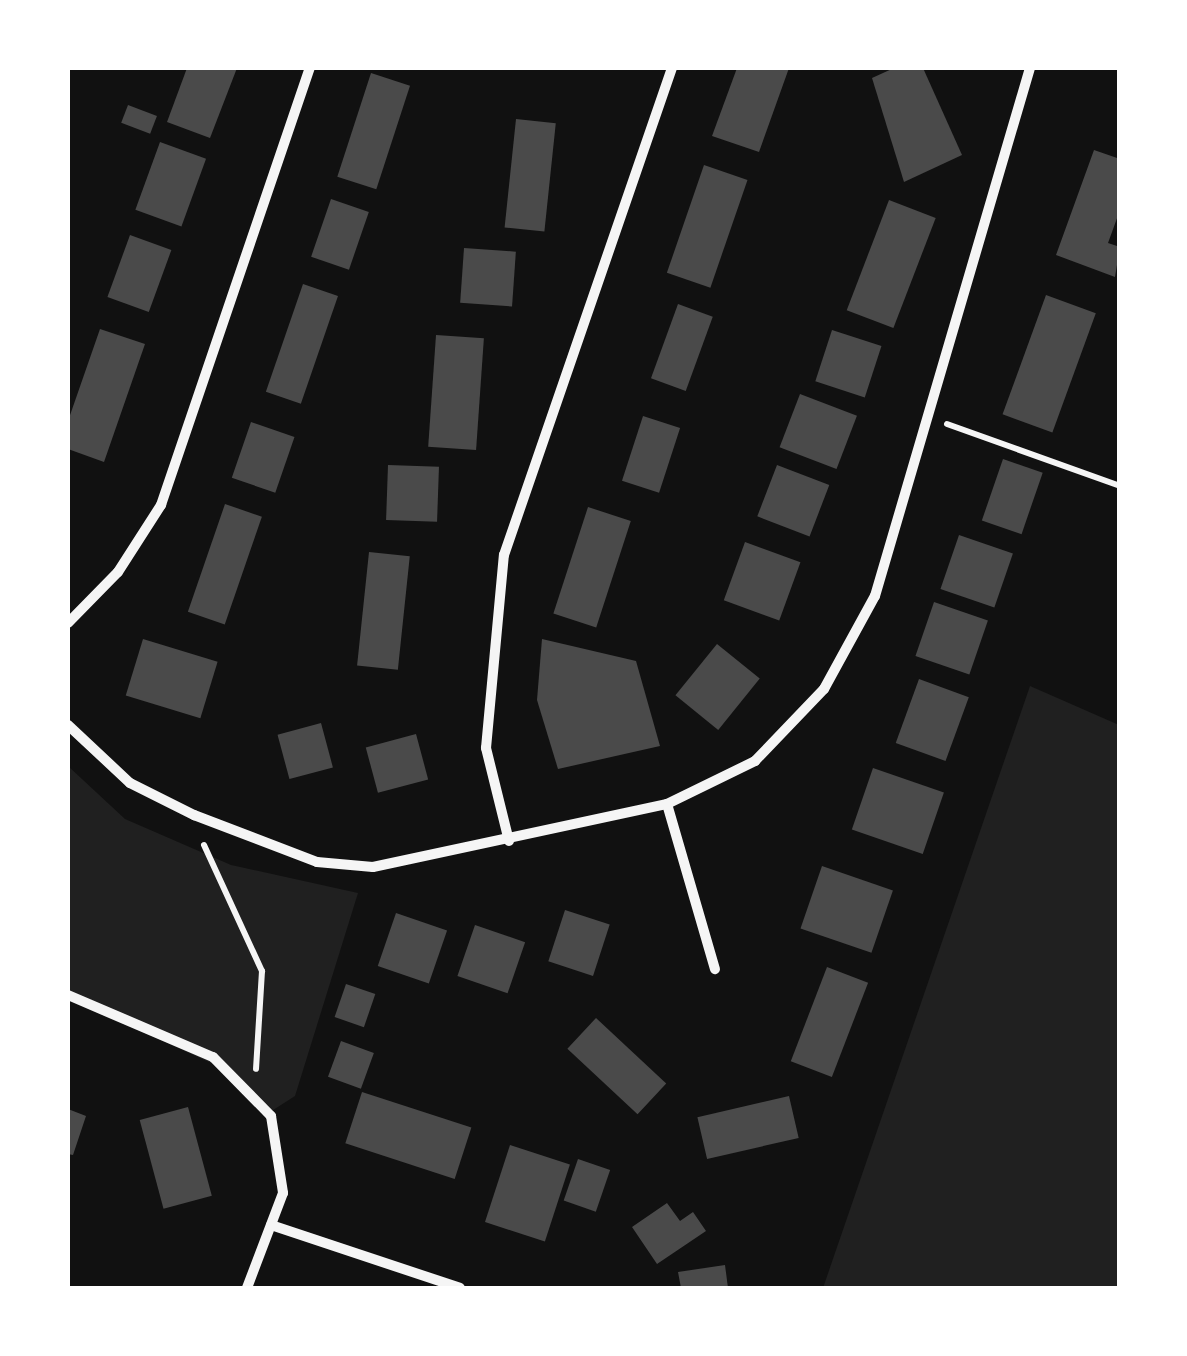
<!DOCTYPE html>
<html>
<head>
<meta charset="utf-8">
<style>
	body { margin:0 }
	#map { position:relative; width:1187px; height:1356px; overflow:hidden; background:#111; font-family:"Golos Text",sans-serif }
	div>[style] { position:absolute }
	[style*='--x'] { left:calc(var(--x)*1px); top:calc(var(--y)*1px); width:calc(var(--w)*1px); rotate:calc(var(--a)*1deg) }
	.green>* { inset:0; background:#202020 }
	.building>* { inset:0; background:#4a4a4a; transform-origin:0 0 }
	.path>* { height:6px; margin:-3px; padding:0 3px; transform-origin:3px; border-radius:3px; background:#f5f5f5 }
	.minor>* { height:10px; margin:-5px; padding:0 5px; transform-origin:5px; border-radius:5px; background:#f5f5f5 }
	span { translate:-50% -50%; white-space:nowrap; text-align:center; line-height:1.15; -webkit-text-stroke:8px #fff; paint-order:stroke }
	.frame { position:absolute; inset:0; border:70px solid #fff; pointer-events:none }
</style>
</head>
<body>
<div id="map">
	<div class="green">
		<i style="clip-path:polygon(1030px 686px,1119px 725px,1119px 1288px,823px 1288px)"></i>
		<i style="clip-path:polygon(68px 766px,125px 819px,231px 865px,358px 893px,295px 1096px,270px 1112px,220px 1067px,68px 998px)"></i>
	</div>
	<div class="building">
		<i style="clip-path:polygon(187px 68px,237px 68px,210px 138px,167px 122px)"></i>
		<i style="clip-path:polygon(737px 68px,789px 68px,759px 152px,712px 136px)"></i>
		<i style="clip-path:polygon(894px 68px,923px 68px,962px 155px,904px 182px,872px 78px)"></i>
		<i style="left:371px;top:73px;width:41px;height:109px;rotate:18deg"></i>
		<i style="left:128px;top:105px;width:31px;height:19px;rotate:21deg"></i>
		<i style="left:516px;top:119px;width:40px;height:109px;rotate:6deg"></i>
		<i style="left:160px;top:142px;width:49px;height:72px;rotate:20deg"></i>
		<i style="clip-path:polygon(1094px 150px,1120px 159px,1120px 210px,1108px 243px,1120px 247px,1115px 277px,1056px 255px)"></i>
		<i style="left:704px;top:165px;width:46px;height:114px;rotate:19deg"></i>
		<i style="left:331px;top:199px;width:40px;height:61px;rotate:19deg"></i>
		<i style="left:889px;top:200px;width:50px;height:118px;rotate:21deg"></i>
		<i style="left:130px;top:235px;width:44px;height:66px;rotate:20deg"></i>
		<i style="left:464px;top:248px;width:52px;height:55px;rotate:4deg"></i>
		<i style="left:303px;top:284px;width:37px;height:114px;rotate:19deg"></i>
		<i style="left:1046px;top:295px;width:53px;height:127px;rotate:20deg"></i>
		<i style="left:678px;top:304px;width:37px;height:79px;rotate:20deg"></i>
		<i style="clip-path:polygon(100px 329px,145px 344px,104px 462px,68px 449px,68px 421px)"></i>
		<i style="left:832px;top:330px;width:52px;height:54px;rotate:18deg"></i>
		<i style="left:436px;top:335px;width:48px;height:112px;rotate:4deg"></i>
		<i style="left:800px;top:394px;width:61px;height:57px;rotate:21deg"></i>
		<i style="left:643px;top:416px;width:39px;height:68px;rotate:18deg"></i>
		<i style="left:251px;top:422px;width:46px;height:59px;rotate:19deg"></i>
		<i style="left:1003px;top:459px;width:42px;height:65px;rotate:19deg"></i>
		<i style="left:388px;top:465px;width:51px;height:55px;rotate:2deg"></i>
		<i style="left:777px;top:465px;width:56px;height:55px;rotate:21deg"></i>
		<i style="left:225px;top:504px;width:39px;height:114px;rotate:19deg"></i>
		<i style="left:588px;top:507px;width:45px;height:112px;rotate:18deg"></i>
		<i style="left:959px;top:535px;width:57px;height:57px;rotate:19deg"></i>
		<i style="left:745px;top:542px;width:59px;height:62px;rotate:20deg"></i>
		<i style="left:369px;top:552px;width:41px;height:114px;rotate:6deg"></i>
		<i style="left:934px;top:602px;width:57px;height:57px;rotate:19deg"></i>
		<i style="left:143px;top:639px;width:78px;height:59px;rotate:17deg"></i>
		<i style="clip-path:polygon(542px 639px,636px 661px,660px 746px,558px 769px,537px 700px)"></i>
		<i style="left:717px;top:644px;width:55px;height:66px;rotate:39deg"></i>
		<i style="left:919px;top:679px;width:53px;height:68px;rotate:20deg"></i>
		<i style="left:321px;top:723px;width:46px;height:45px;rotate:75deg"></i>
		<i style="left:416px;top:734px;width:47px;height:52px;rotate:75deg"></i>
		<i style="left:873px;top:768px;width:75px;height:65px;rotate:19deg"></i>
		<i style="left:822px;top:866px;width:75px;height:66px;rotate:19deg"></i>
		<i style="left:565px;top:910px;width:47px;height:54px;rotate:18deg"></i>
		<i style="left:396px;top:913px;width:54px;height:56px;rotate:19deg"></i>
		<i style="left:475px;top:925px;width:53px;height:54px;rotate:19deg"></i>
		<i style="left:827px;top:967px;width:44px;height:101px;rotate:21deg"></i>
		<i style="left:346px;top:984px;width:31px;height:35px;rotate:19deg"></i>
		<i style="left:596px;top:1018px;width:96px;height:42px;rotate:43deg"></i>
		<i style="left:341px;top:1041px;width:35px;height:38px;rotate:20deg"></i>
		<i style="left:362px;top:1092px;width:115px;height:54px;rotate:18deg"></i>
		<i style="left:789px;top:1096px;width:43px;height:94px;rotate:77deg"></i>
		<i style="left:188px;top:1107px;width:92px;height:50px;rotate:75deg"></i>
		<i style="clip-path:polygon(68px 1109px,86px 1116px,73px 1155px,68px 1154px)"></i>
		<i style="left:510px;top:1145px;width:63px;height:81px;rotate:18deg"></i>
		<i style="left:578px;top:1159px;width:34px;height:44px;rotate:19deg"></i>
		<i style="clip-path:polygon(667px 1203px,680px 1221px,693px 1212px,706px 1231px,657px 1264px,632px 1227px)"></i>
		<i style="clip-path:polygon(725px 1265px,728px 1288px,681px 1288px,678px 1272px)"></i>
	</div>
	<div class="path">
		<i style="--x:947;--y:424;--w:184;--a:19.7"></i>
		<i style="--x:204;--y:845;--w:139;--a:65.3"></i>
		<i style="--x:262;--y:971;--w:98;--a:93.5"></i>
	</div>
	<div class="minor">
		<i style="--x:68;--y:623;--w:71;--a:-45.6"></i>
		<i style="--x:118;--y:572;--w:80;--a:-57.3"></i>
		<i style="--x:161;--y:505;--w:462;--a:-71.2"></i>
		<i style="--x:68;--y:725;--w:85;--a:43.1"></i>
		<i style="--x:130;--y:783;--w:72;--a:26.6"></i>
		<i style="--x:194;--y:815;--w:132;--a:20.9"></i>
		<i style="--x:317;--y:862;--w:56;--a:5.1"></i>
		<i style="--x:373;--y:867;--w:301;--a:-12.1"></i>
		<i style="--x:667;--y:804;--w:98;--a:-26"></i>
		<i style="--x:755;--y:761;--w:100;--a:-46.2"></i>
		<i style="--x:824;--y:689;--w:106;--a:-61.3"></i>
		<i style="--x:875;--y:596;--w:550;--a:-73.64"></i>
		<i style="--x:667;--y:804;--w:172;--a:73.8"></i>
		<i style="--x:509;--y:841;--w:96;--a:-103.9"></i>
		<i style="--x:486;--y:748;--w:194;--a:-84.7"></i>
		<i style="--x:504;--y:555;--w:515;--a:-70.97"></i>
		<i style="--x:68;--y:995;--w:158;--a:23.2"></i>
		<i style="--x:213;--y:1057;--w:83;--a:45.5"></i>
		<i style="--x:271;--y:1116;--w:78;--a:81.1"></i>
		<i style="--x:283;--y:1193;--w:102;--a:110.8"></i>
		<i style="--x:271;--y:1225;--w:199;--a:18.4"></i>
	</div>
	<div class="frame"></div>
</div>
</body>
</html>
